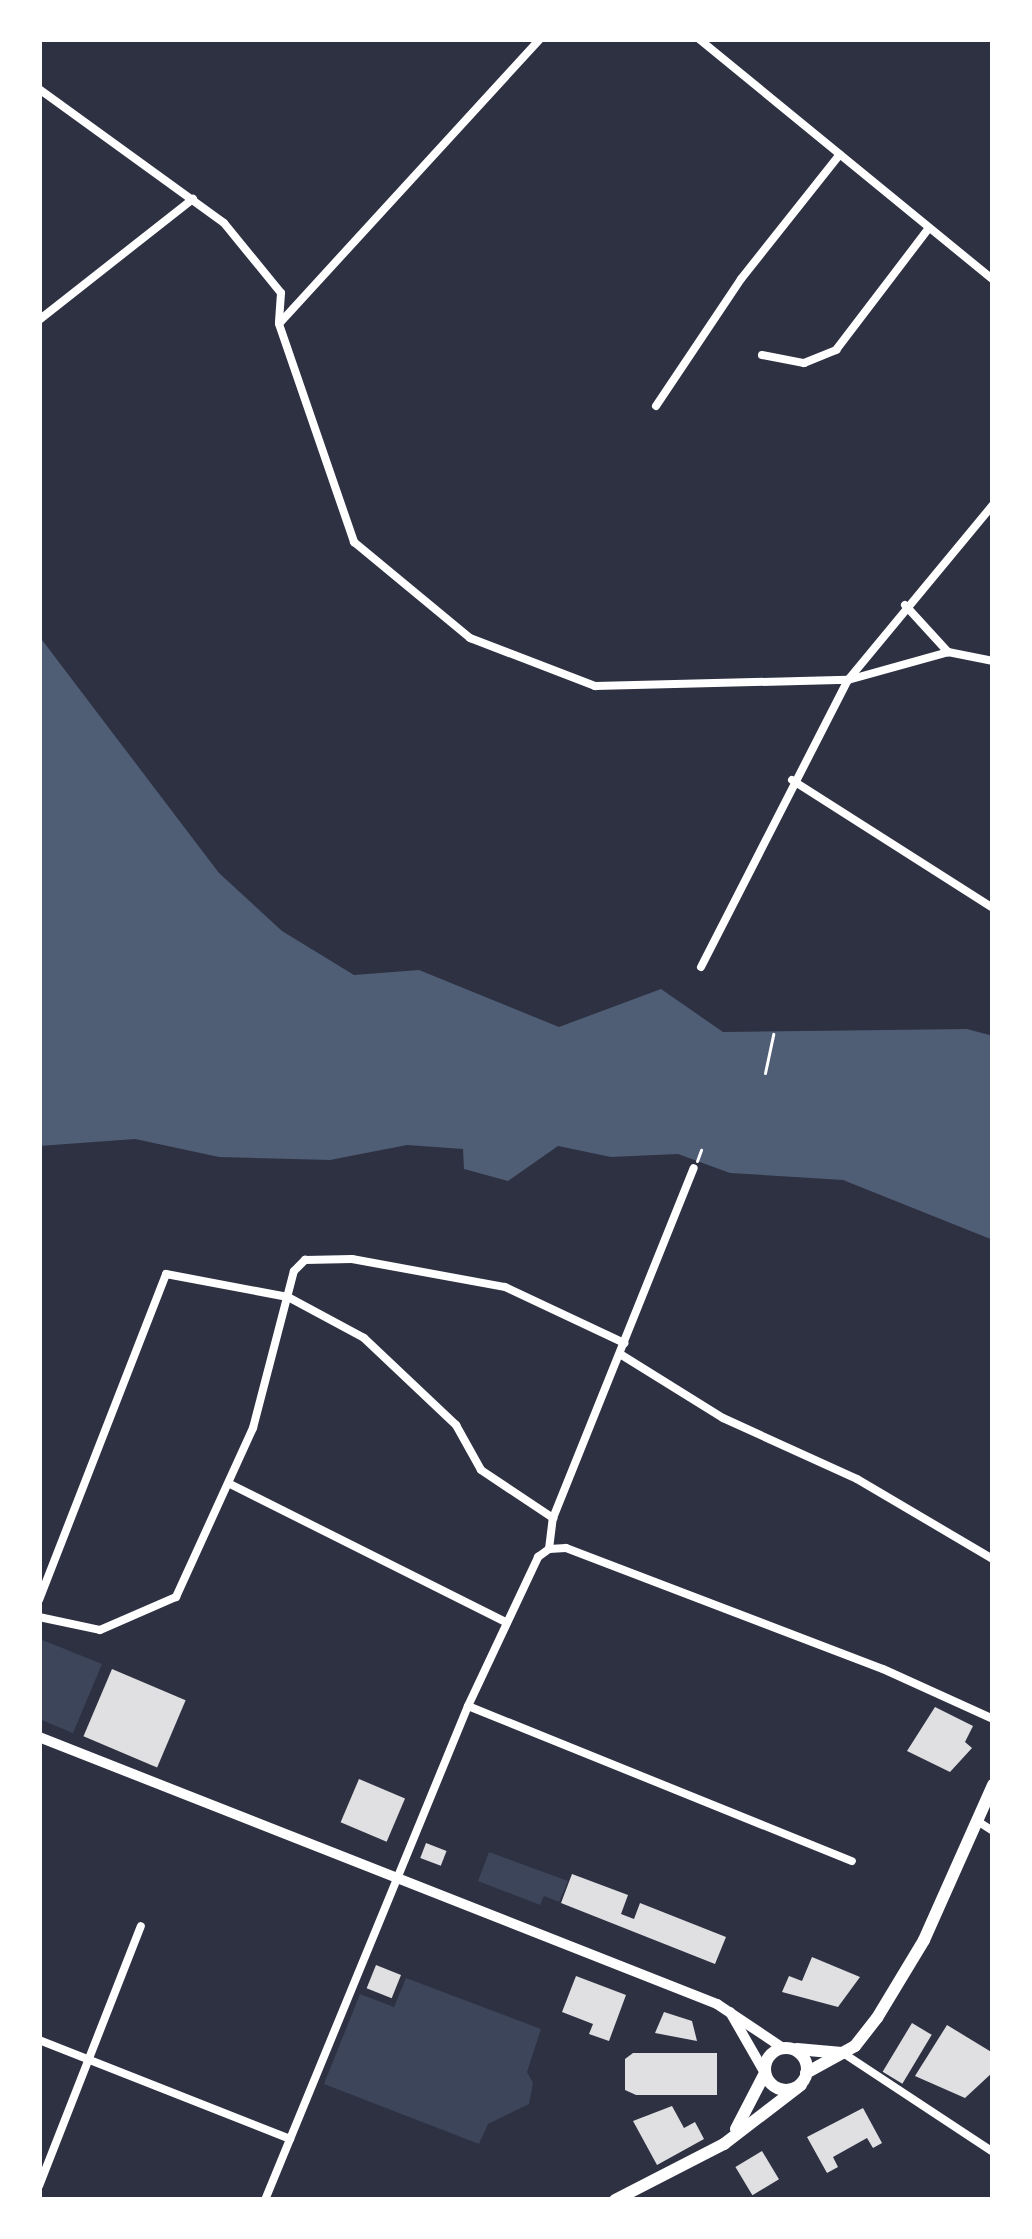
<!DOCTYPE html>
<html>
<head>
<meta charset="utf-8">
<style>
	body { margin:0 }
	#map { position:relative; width:1032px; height:2239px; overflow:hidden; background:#2d3142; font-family:"Golos Text",sans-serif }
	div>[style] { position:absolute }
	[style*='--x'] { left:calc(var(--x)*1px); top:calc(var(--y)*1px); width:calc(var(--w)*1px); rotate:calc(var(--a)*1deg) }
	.green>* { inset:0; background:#3c4559 }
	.water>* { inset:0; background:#4f5d75 }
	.building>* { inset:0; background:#e0e0e3; transform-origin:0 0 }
	.path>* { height:3px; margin:-1.5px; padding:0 1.5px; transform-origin:1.5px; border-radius:1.5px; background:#fff }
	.minor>* { height:8px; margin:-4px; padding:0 4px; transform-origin:4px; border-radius:4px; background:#fff }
	.secondary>* { height:10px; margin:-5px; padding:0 5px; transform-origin:5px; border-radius:5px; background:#fff }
	.primary>* { height:12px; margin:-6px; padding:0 6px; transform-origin:6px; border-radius:6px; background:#fff }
	.primary>.ring { margin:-6px; padding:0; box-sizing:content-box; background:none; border:12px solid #fff; border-radius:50% }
	span { translate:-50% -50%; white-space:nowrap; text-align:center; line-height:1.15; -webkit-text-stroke:9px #fff; paint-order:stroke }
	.frame { position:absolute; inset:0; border:42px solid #fff; pointer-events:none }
</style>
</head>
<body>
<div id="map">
	<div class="green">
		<i style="clip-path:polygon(40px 1639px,102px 1664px,73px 1733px,39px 1719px)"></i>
		<i style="clip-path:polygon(489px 1852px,568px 1881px,559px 1902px,544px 1896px,540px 1905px,478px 1881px)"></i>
		<i style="clip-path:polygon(406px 1978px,541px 2029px,527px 2072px,533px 2083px,529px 2104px,488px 2124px,479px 2144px,324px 2084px,360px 1994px,394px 2007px)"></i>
	</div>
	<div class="water">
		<i style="clip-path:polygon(39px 636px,219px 873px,282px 931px,354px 975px,419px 970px,559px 1027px,661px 989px,723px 1032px,967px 1029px,993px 1036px,993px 1240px,843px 1180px,730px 1173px,678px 1154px,611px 1157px,558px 1146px,508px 1181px,464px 1169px,463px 1149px,407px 1145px,330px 1160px,219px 1157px,135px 1139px,39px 1146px)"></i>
	</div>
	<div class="building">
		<i style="left:112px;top:1669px;width:80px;height:73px;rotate:23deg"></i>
		<i style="clip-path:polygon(935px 1707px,973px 1726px,965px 1742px,972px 1748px,950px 1772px,907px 1751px)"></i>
		<i style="left:359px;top:1779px;width:50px;height:47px;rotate:23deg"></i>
		<i style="left:426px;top:1843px;width:22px;height:16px;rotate:21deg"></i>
		<i style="clip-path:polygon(572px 1874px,628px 1895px,621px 1914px,634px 1919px,640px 1903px,726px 1937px,715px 1964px,561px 1903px)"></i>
		<i style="clip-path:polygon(812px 1957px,860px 1977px,838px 2007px,782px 1992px,789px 1976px,802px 1981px)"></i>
		<i style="left:376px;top:1965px;width:27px;height:25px;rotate:22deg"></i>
		<i style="clip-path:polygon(576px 1976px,626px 1995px,609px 2041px,589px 2034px,593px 2024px,562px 2012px)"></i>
		<i style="clip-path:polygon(664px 2012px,692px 2021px,697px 2041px,655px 2033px)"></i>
		<i style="left:912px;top:2023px;width:23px;height:57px;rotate:31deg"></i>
		<i style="clip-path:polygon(947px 2025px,993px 2053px,993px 2072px,965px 2098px,915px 2076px)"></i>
		<i style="clip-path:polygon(633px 2053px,717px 2053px,717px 2095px,636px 2095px,625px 2090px,625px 2059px)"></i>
		<i style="clip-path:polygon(672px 2106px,684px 2128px,695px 2122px,704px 2139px,657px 2165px,633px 2121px)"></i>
		<i style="clip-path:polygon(863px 2108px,882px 2143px,873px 2148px,867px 2138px,833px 2157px,838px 2167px,827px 2173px,807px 2137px)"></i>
		<i style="left:762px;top:2151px;width:33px;height:31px;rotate:59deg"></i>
	</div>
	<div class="path">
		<i style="--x:765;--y:1073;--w:40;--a:-78"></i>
		<i style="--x:697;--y:1161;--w:12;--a:-70"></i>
	</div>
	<div class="minor">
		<i style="--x:540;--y:39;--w:386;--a:132.5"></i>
		<i style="--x:279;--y:324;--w:231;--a:71"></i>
		<i style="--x:354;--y:542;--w:151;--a:39.6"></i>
		<i style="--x:470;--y:638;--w:134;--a:21"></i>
		<i style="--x:595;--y:686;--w:253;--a:-1.4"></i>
		<i style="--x:848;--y:680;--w:104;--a:-15.6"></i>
		<i style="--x:948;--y:652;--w:46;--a:11.3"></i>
		<i style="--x:699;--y:39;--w:380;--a:39.3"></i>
		<i style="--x:39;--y:89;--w:228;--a:35.9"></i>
		<i style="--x:224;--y:223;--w:90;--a:50.8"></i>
		<i style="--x:281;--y:293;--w:29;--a:94"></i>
		<i style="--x:39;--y:320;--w:196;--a:-38.2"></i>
		<i style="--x:762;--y:355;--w:43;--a:10.8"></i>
		<i style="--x:804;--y:363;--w:35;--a:-22"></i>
		<i style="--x:836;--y:350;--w:153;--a:-52.7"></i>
		<i style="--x:656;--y:406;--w:153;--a:-56.2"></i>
		<i style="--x:741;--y:279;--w:159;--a:-51.6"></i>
		<i style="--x:905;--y:605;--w:64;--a:47.5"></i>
		<i style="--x:792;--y:780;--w:238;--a:32.5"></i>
		<i style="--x:701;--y:967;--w:322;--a:-62.9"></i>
		<i style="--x:848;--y:680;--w:227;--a:-50.4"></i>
		<i style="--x:620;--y:1354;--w:121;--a:31.9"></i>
		<i style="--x:723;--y:1418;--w:147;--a:24.5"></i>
		<i style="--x:857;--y:1479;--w:158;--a:30.5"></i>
		<i style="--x:230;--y:1484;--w:309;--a:26.6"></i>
		<i style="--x:549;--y:1549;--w:17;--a:-3"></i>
		<i style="--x:566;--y:1548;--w:339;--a:20.9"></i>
		<i style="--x:883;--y:1669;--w:121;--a:24.4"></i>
		<i style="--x:39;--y:1600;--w:350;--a:-68.7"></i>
		<i style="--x:166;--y:1274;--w:124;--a:10.7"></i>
		<i style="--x:288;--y:1297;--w:86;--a:28.3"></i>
		<i style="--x:364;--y:1338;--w:127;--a:43.4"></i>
		<i style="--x:456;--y:1425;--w:51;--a:60.9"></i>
		<i style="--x:481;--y:1470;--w:87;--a:33.7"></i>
		<i style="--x:39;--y:1617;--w:62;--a:12"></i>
		<i style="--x:100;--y:1630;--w:83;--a:-23.5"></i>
		<i style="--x:176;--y:1597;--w:186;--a:-65.5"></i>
		<i style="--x:253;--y:1428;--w:162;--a:-75.4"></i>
		<i style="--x:294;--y:1271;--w:16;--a:-45"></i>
		<i style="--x:305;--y:1260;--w:47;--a:-1.2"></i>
		<i style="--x:352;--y:1259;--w:156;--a:10.4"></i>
		<i style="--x:505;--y:1287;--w:132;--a:25.2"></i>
		<i style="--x:468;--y:1706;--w:414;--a:22"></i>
		<i style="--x:979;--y:1822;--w:17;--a:33"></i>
		<i style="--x:39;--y:2040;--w:270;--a:21.5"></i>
		<i style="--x:843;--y:2053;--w:180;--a:33.4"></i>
		<i style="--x:39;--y:2186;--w:279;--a:-68.6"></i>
		<i style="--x:265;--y:2200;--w:534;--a:-67.66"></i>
		<i style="--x:468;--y:1706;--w:165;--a:-64.8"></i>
		<i style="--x:538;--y:1557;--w:14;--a:-36"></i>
		<i style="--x:549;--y:1549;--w:31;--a:-83"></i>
		<i style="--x:553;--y:1518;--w:377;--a:-68.1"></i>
	</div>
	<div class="secondary">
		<i style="--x:39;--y:1737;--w:729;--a:21.49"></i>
		<i style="--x:717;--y:2004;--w:79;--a:33.7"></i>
		<i style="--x:730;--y:2012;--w:70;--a:60.2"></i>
	</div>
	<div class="primary">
		<i class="ring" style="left:765px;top:2048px;width:30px;height:30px"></i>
		<i style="--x:797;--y:2049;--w:45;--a:5.1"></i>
		<i style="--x:806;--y:2073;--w:56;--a:-28.9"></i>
		<i style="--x:855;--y:2046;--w:36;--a:-52"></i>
		<i style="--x:877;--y:2018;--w:91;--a:-58.9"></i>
		<i style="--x:924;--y:1940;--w:170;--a:-66"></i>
		<i style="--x:736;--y:2129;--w:63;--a:-62.6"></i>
		<i style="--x:615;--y:2200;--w:123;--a:-27.2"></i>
		<i style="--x:724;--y:2144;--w:97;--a:-37.5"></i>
	</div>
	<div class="frame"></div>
</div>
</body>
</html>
